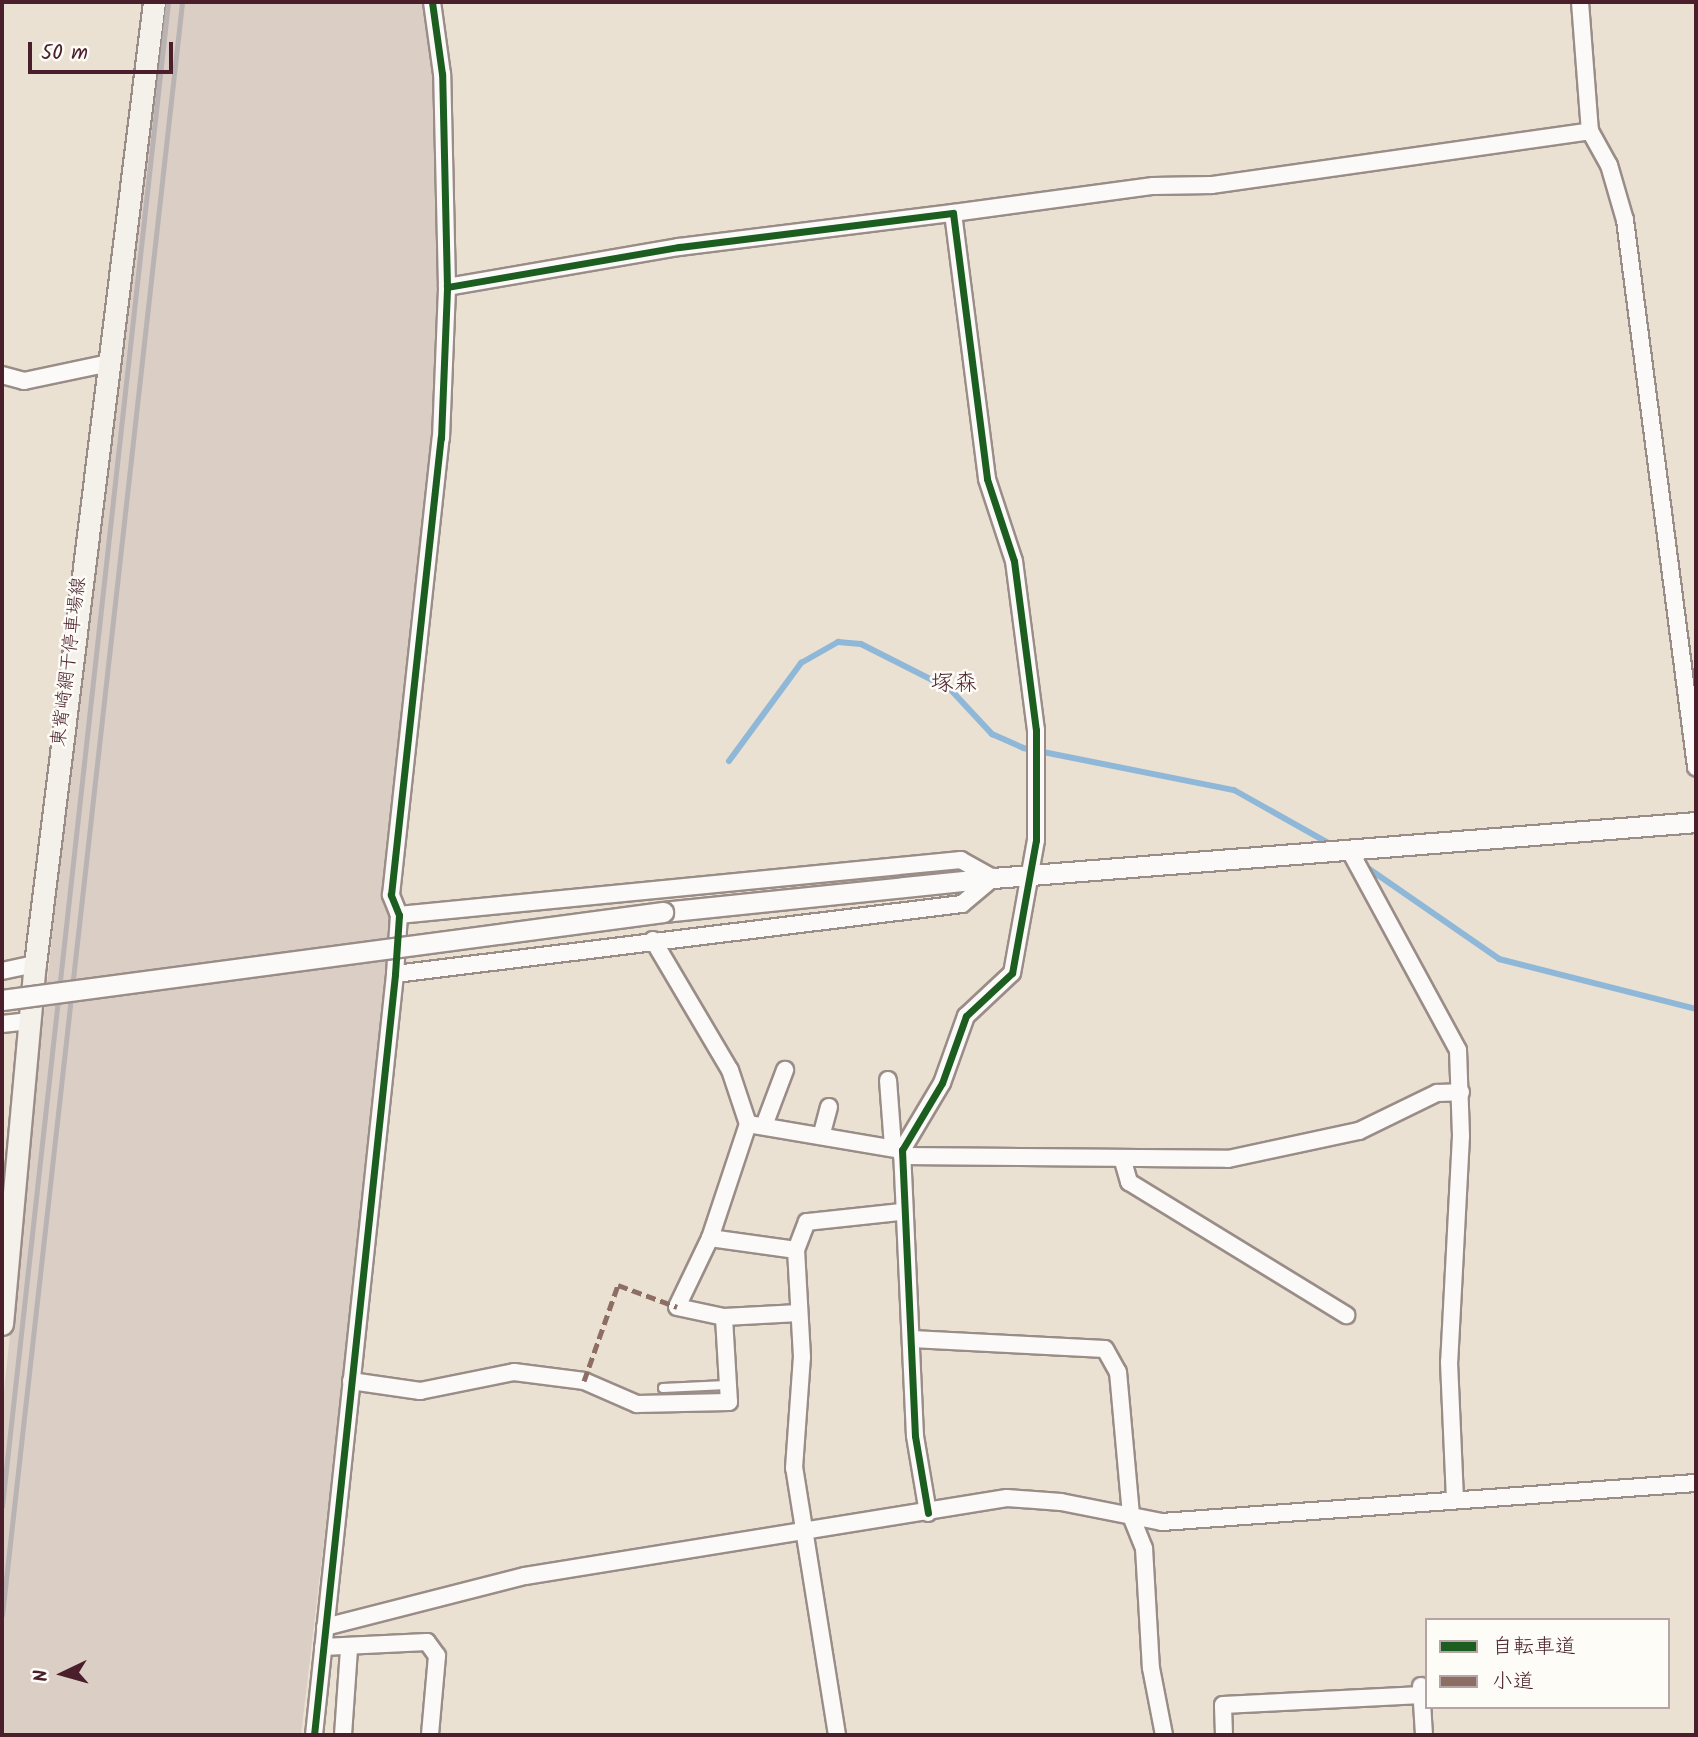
<!DOCTYPE html>
<html>
<head>
<meta charset="utf-8">
<style>
	body { margin:0 }
	#map { position:relative; width:1698px; height:1737px; overflow:hidden; background:#ebe1d3; font-family:Kalam,"Klee One",sans-serif }
	div>[style] { position:absolute }
	[style*='--x'] { left:calc(var(--x)*1px); top:calc(var(--y)*1px); width:calc(var(--w)*1px); rotate:calc(var(--a)*1deg) }
	.industrial>* { inset:0; background:#dbcfc5 }
	.stream>* { height:6px; margin:-3px; padding:0 3px; transform-origin:3px; border-radius:3px; background:#8fb8d8 }
	.roads { filter:drop-shadow(2px 0 #9a8d88) drop-shadow(-2px 0 #9a8d88) drop-shadow(0 2px #9a8d88) drop-shadow(0 -2px #9a8d88) }
	.service>* { height:8px; margin:-4px; padding:0 4px; transform-origin:4px; border-radius:4px; background:#fcfaf8 }
	.minor>* { height:16px; margin:-8px; padding:0 8px; transform-origin:8px; border-radius:8px; background:#fcfaf8 }
	.tertiary>* { height:19px; margin:-9.5px; padding:0 9.5px; transform-origin:9.5px; border-radius:9.5px; background:#fcfaf8 }
	.secondary>* { height:21px; margin:-10.5px; padding:0 10.5px; transform-origin:10.5px; border-radius:10.5px; background:#f4f0ea }
	.rail>* { height:5px; margin:-2.5px; padding:0 2.5px; transform-origin:2.5px; border-radius:2.5px; background:#bab3b3 }
	.bridges { filter:drop-shadow(2px 0 #9a8d88) drop-shadow(-2px 0 #9a8d88) drop-shadow(0 2px #9a8d88) drop-shadow(0 -2px #9a8d88) }
	.tertiary-bridge>* { height:19px; margin:-9.5px; padding:0 9.5px; transform-origin:9.5px; border-radius:9.5px; background:#fcfaf8 }
	.quiet>* { height:5px; margin-top:-2.5px; transform-origin:0; background:repeating-linear-gradient(90deg,#8d6e63 0 10px,transparent 0 15px) }
	.cycleway>* { height:7px; margin:-3.5px; padding:0 3.5px; transform-origin:3.5px; border-radius:3.5px; background:#1b5e20 }
	span { translate:-50% -50%; white-space:nowrap; text-align:center; line-height:1.15; -webkit-text-stroke:5px #fdfcf7; paint-order:stroke }
	.street-label { font-size:19px; color:#4a1f2b }
	.quarter-label { font-size:23px; color:#4a1f2b }
	.frame { position:absolute; inset:0; border:4px solid #4a1f2b; pointer-events:none }
	.legend { position:absolute; left:1425px; top:1618px; width:245px; height:91px; box-sizing:border-box; background:#fdfcf7; border:2px solid #b5a4a5; margin:0; padding:9px 12px; list-style:none; font-size:21px; color:#4a1f2b }
	.legend li { display:flex; align-items:center; gap:14px; height:35px }
	.legend b { width:35px; border:2px solid #b5a4a5 }
	.north { position:absolute; left:28px; top:1639px; width:70px; height:70px; -webkit-text-stroke:5px #fdfcf7; paint-order:stroke; rotate:265deg; font-size:19px; font-weight:700; line-height:28px; text-align:center; color:#4a1f2b }
	.north::after { content:''; display:block; margin:auto; width:24px; height:32px; background:#4a1f2b; clip-path:polygon(50% 0,100% 100%,50% 72%,0 100%) }
	.scale { position:absolute; left:28px; top:42px; width:145px; height:32px; box-sizing:border-box; border:4px solid #4a1f2b; border-top:0; padding-left:9px; font-size:21px; line-height:24px; white-space:nowrap; color:#4a1f2b; -webkit-text-stroke:5px #fdfcf7; paint-order:stroke }
</style>
</head>
<body>
<div id="map">
	<div class="industrial">
		<i style="clip-path:polygon(162px 2px,423px 2px,432px 56px,442px 281px,430px 509px,388px 999px,301px 1735px,2px 1735px,2px 1410px,117px 322px)"></i>
	</div>
	<div class="stream">
		<i style="--x:729;--y:761;--w:122;--a:-53.7"></i>
		<i style="--x:801;--y:663;--w:43;--a:-29.6"></i>
		<i style="--x:838;--y:642;--w:23;--a:5"></i>
		<i style="--x:861;--y:644;--w:100;--a:26.8"></i>
		<i style="--x:950;--y:689;--w:62;--a:47"></i>
		<i style="--x:992;--y:734;--w:34;--a:24"></i>
		<i style="--x:1023;--y:748;--w:215;--a:11.3"></i>
		<i style="--x:1234;--y:790;--w:112;--a:29.3"></i>
		<i style="--x:1362;--y:864;--w:167;--a:34.7"></i>
		<i style="--x:1499;--y:959;--w:203;--a:14.2"></i>
	</div>
	<div class="roads">
		<div class="service">
			<i style="--x:663;--y:1388;--w:63;--a:-2.7"></i>
		</div>
		<div class="minor">
			<i style="--x:1580;--y:2;--w:129;--a:85.6"></i>
			<i style="--x:1590;--y:131;--w:39;--a:61"></i>
			<i style="--x:1609;--y:165;--w:57;--a:73.8"></i>
			<i style="--x:1625;--y:220;--w:552;--a:82.6"></i>
			<i style="--x:953;--y:213;--w:202;--a:-7.7"></i>
			<i style="--x:1153;--y:186;--w:59;--a:-1"></i>
			<i style="--x:1212;--y:185;--w:382;--a:-8.1"></i>
			<i style="--x:447;--y:287;--w:235;--a:-9.8"></i>
			<i style="--x:679;--y:247;--w:276;--a:-7.1"></i>
			<i style="--x:953;--y:213;--w:268;--a:82.7"></i>
			<i style="--x:987;--y:479;--w:86;--a:71.8"></i>
			<i style="--x:1014;--y:561;--w:170;--a:82.6"></i>
			<i style="--x:1036;--y:730;--w:110;--a:90"></i>
			<i style="--x:1036;--y:840;--w:135;--a:100.2"></i>
			<i style="--x:1012;--y:973;--w:63;--a:136.9"></i>
			<i style="--x:966;--y:1016;--w:71;--a:109.7"></i>
			<i style="--x:942;--y:1083;--w:78;--a:120.8"></i>
			<i style="--x:902;--y:1150;--w:286;--a:87.4"></i>
			<i style="--x:915;--y:1436;--w:78;--a:80.4"></i>
			<i style="--x:2;--y:375;--w:23;--a:15"></i>
			<i style="--x:24;--y:381;--w:83;--a:-11.9"></i>
			<i style="--x:1351;--y:853;--w:224;--a:61.5"></i>
			<i style="--x:1458;--y:1050;--w:86;--a:88"></i>
			<i style="--x:1461;--y:1136;--w:226;--a:93"></i>
			<i style="--x:1449;--y:1362;--w:138;--a:87.5"></i>
			<i style="--x:653;--y:940;--w:151;--a:59.4"></i>
			<i style="--x:730;--y:1070;--w:57;--a:71.6"></i>
			<i style="--x:748;--y:1124;--w:120;--a:108.4"></i>
			<i style="--x:710;--y:1238;--w:76;--a:115.6"></i>
			<i style="--x:677;--y:1307;--w:48;--a:12"></i>
			<i style="--x:2;--y:971;--w:34;--a:-12"></i>
			<i style="--x:395;--y:974;--w:571;--a:-7.04"></i>
			<i style="--x:962;--y:904;--w:40;--a:-40"></i>
			<i style="--x:993;--y:878;--w:37;--a:-151"></i>
			<i style="--x:961;--y:860;--w:565;--a:174.41"></i>
			<i style="--x:2;--y:1024;--w:28;--a:-6"></i>
			<i style="--x:888;--y:1080;--w:67;--a:85.7"></i>
			<i style="--x:765;--y:1123;--w:57;--a:-69.3"></i>
			<i style="--x:748;--y:1124;--w:156;--a:9.6"></i>
			<i style="--x:822;--y:1133;--w:27;--a:-75"></i>
			<i style="--x:902;--y:1156;--w:326;--a:0.5"></i>
			<i style="--x:1228;--y:1159;--w:134;--a:-12.1"></i>
			<i style="--x:1359;--y:1131;--w:87;--a:-26"></i>
			<i style="--x:1437;--y:1093;--w:24;--a:-2"></i>
			<i style="--x:1123;--y:1161;--w:22;--a:74"></i>
			<i style="--x:1129;--y:1182;--w:255;--a:31.5"></i>
			<i style="--x:710;--y:1238;--w:87;--a:7.9"></i>
			<i style="--x:912;--y:1339;--w:193;--a:3"></i>
			<i style="--x:1105;--y:1349;--w:26;--a:61"></i>
			<i style="--x:1118;--y:1372;--w:145;--a:84.8"></i>
			<i style="--x:1131;--y:1516;--w:35;--a:68"></i>
			<i style="--x:1144;--y:1548;--w:120;--a:86.7"></i>
			<i style="--x:1151;--y:1668;--w:68;--a:79"></i>
			<i style="--x:351;--y:1381;--w:70;--a:8.2"></i>
			<i style="--x:420;--y:1391;--w:96;--a:-11.4"></i>
			<i style="--x:514;--y:1372;--w:71;--a:7.3"></i>
			<i style="--x:584;--y:1381;--w:58;--a:23.5"></i>
			<i style="--x:637;--y:1404;--w:92;--a:-1.2"></i>
			<i style="--x:729;--y:1402;--w:85;--a:-93.4"></i>
			<i style="--x:724;--y:1317;--w:75;--a:-3.1"></i>
			<i style="--x:325;--y:1627;--w:206;--a:-14.3"></i>
			<i style="--x:525;--y:1576;--w:488;--a:-9.2"></i>
			<i style="--x:1007;--y:1498;--w:54;--a:4.2"></i>
			<i style="--x:1061;--y:1502;--w:103;--a:11.2"></i>
			<i style="--x:1162;--y:1522;--w:535;--a:-4.18"></i>
			<i style="--x:323;--y:1647;--w:104;--a:-2.8"></i>
			<i style="--x:427;--y:1642;--w:17;--a:54"></i>
			<i style="--x:437;--y:1656;--w:79;--a:95.1"></i>
			<i style="--x:1421;--y:1686;--w:49;--a:86.5"></i>
			<i style="--x:314;--y:1735;--w:765;--a:-83.92"></i>
			<i style="--x:395;--y:974;--w:59;--a:-86.1"></i>
			<i style="--x:399;--y:915;--w:22;--a:-112"></i>
			<i style="--x:391;--y:895;--w:460;--a:-83.8"></i>
			<i style="--x:441;--y:438;--w:151;--a:-87.7"></i>
			<i style="--x:447;--y:287;--w:213;--a:-91.3"></i>
			<i style="--x:442;--y:74;--w:73;--a:-97.9"></i>
			<i style="--x:343;--y:1735;--w:86;--a:-86"></i>
			<i style="--x:837;--y:1735;--w:270;--a:-99.1"></i>
			<i style="--x:794;--y:1468;--w:111;--a:-85.9"></i>
			<i style="--x:802;--y:1357;--w:107;--a:-93.2"></i>
			<i style="--x:796;--y:1250;--w:30;--a:-69"></i>
			<i style="--x:807;--y:1222;--w:94;--a:-6.1"></i>
			<i style="--x:1224;--y:1735;--w:30;--a:-92"></i>
			<i style="--x:1223;--y:1705;--w:199;--a:-2.9"></i>
		</div>
		<div class="tertiary">
			<i style="--x:663;--y:912;--w:332;--a:-5.9"></i>
			<i style="--x:993;--y:878;--w:705;--a:-4.55"></i>
		</div>
		<div class="secondary">
			<i style="--x:2;--y:1324;--w:362;--a:-84.8"></i>
			<i style="--x:35;--y:964;--w:969;--a:-82.95"></i>
		</div>
	</div>
	<div class="rail">
		<i style="--x:2;--y:1506;--w:1513;--a:-83.7"></i>
		<i style="--x:2;--y:1615;--w:1623;--a:-83.63"></i>
	</div>
	<div class="bridges">
		<div class="tertiary-bridge">
			<i style="--x:2;--y:1000;--w:667;--a:-7.58"></i>
		</div>
	</div>
	<div class="quiet">
		<i style="--x:584;--y:1381;--w:102;--a:-70.5"></i>
		<i style="--x:618;--y:1285;--w:63;--a:20.4"></i>
	</div>
	<div class="cycleway">
		<i style="--x:447;--y:287;--w:235;--a:-9.8"></i>
		<i style="--x:679;--y:247;--w:276;--a:-7.1"></i>
		<i style="--x:953;--y:213;--w:268;--a:82.7"></i>
		<i style="--x:987;--y:479;--w:86;--a:71.8"></i>
		<i style="--x:1014;--y:561;--w:170;--a:82.6"></i>
		<i style="--x:1036;--y:730;--w:110;--a:90"></i>
		<i style="--x:1036;--y:840;--w:135;--a:100.2"></i>
		<i style="--x:1012;--y:973;--w:63;--a:136.9"></i>
		<i style="--x:966;--y:1016;--w:71;--a:109.7"></i>
		<i style="--x:942;--y:1083;--w:78;--a:120.8"></i>
		<i style="--x:902;--y:1150;--w:286;--a:87.4"></i>
		<i style="--x:915;--y:1436;--w:78;--a:80.4"></i>
		<i style="--x:314;--y:1735;--w:765;--a:-83.92"></i>
		<i style="--x:395;--y:974;--w:59;--a:-86.1"></i>
		<i style="--x:399;--y:915;--w:22;--a:-112"></i>
		<i style="--x:391;--y:895;--w:460;--a:-83.8"></i>
		<i style="--x:441;--y:438;--w:151;--a:-87.7"></i>
		<i style="--x:447;--y:287;--w:213;--a:-91.3"></i>
		<i style="--x:442;--y:74;--w:73;--a:-97.9"></i>
	</div>
	<div class="street-label">
		<span style="left:70px;top:662px;rotate:-83deg">東觜崎網干停車場線</span>
	</div>
	<div class="quarter-label">
		<span style="left:954px;top:684px">塚森</span>
	</div>
	<div class="frame"></div>
	<ul class="legend">
	<li><b style="height:9px;background:#1b5e20"></b>自転車道</li>
	<li><b style="height:9px;background:#8d6e63"></b>小道</li>
	</ul>
	<div class="north">N</div>
	<div class="scale">50 m</div>
</div>
</body>
</html>
